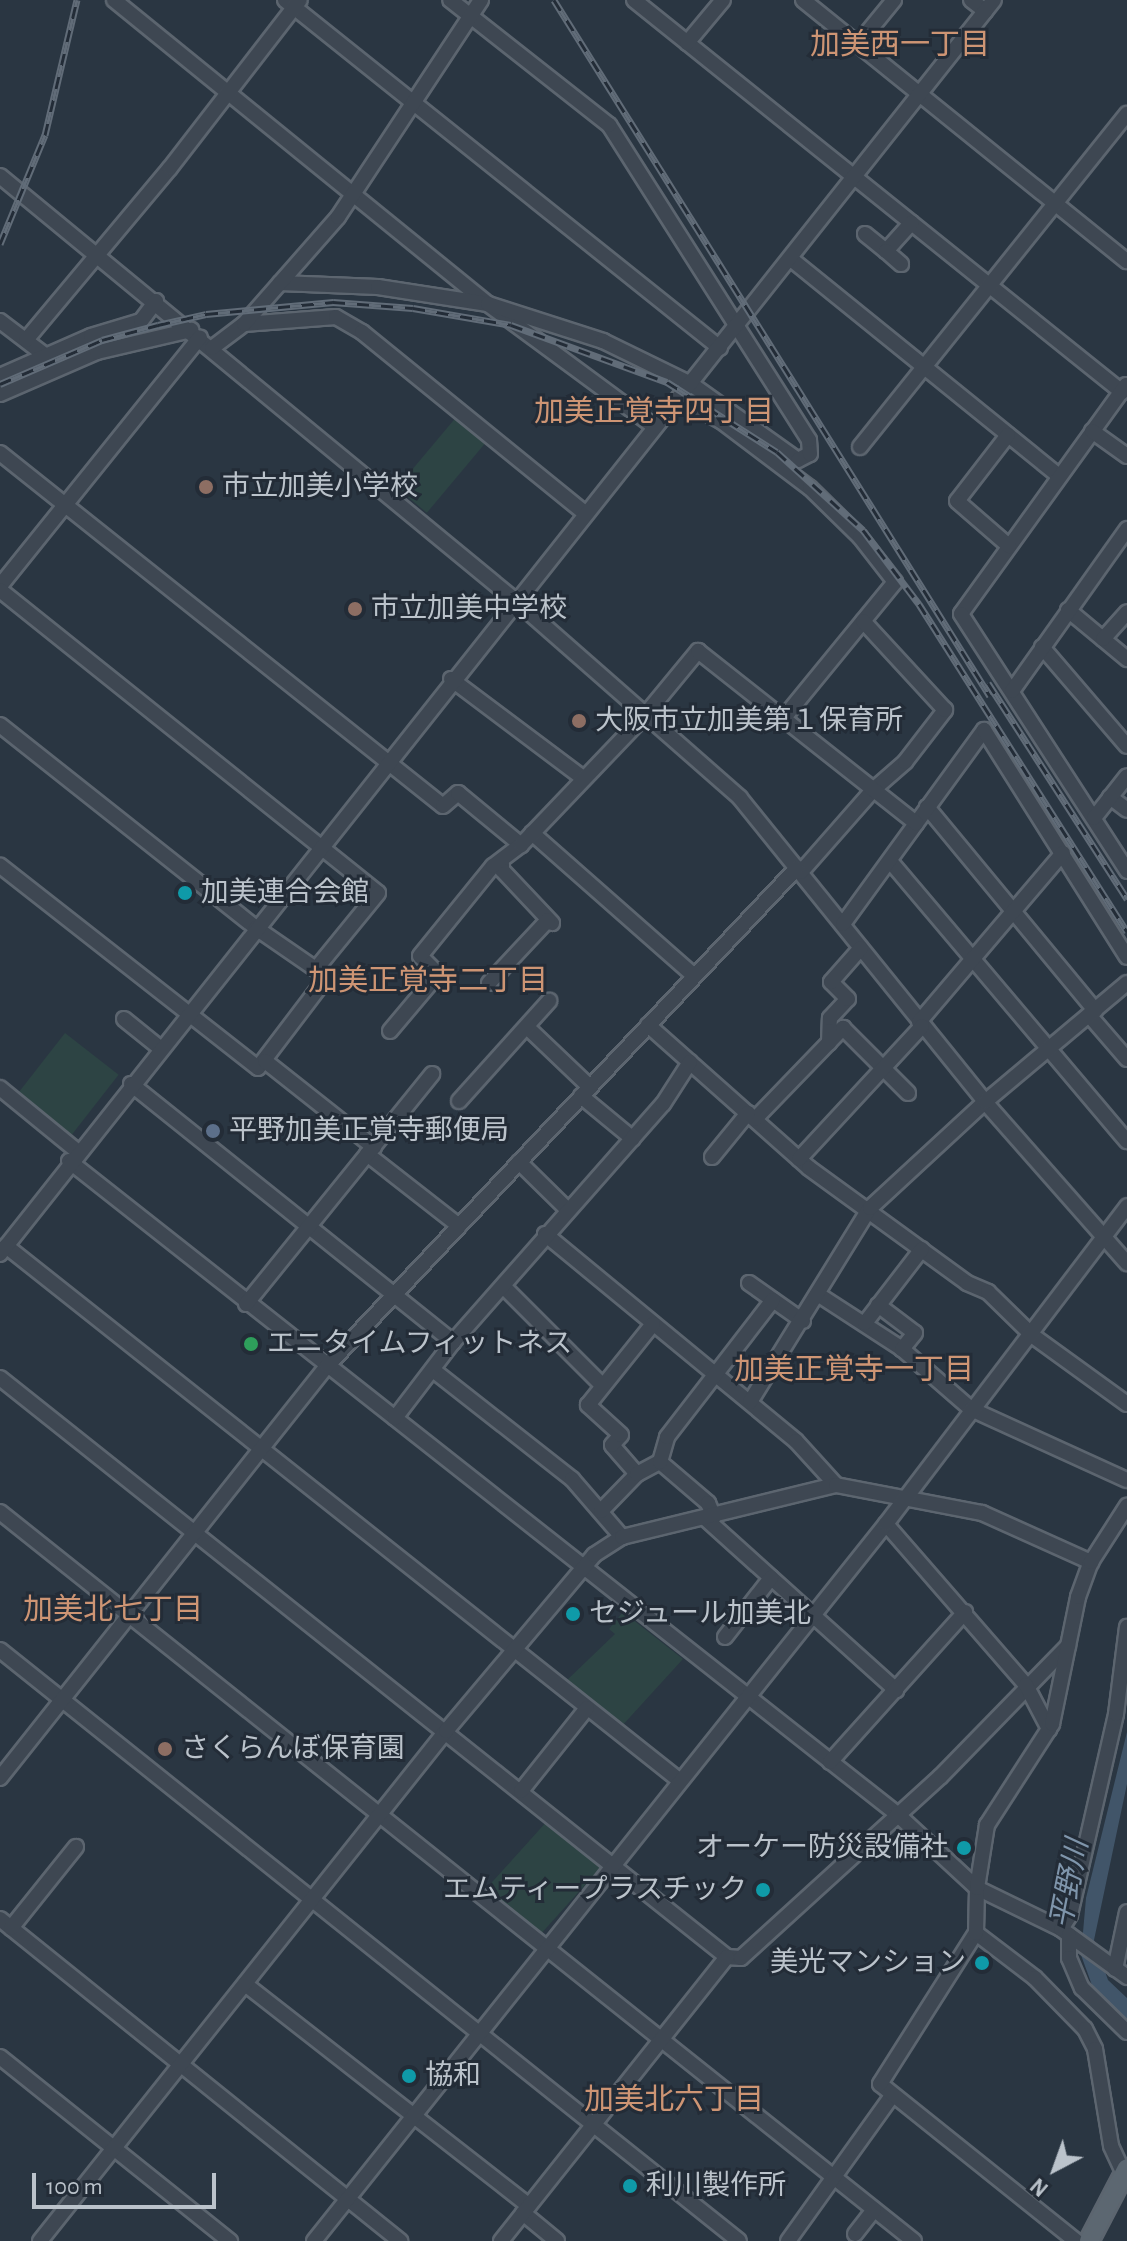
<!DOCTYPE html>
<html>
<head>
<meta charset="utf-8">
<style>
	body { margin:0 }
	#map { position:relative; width:1127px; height:2241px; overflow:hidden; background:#2a3642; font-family:"Alegreya Sans","Noto Sans JP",sans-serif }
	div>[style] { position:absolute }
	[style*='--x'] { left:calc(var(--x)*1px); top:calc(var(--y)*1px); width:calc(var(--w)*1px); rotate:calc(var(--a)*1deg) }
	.green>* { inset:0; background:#2d4444; transform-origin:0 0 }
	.water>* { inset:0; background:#415569 }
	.roads { filter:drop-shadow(2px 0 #5c656f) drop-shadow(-2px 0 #5c656f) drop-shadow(0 2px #5c656f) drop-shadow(0 -2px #5c656f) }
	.minor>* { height:14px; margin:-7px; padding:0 7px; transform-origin:7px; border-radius:7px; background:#3e4752 }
	.major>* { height:18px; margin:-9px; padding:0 9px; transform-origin:9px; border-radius:9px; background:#5c6771 }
	.rail>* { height:7px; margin-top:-3.5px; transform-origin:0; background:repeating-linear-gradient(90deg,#232c37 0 12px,#616c78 0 24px); box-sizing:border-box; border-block:2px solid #616c78 }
	.dots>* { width:22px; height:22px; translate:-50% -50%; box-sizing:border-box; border:4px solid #232c37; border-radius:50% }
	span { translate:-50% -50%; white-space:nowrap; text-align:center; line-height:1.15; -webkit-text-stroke:6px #232c37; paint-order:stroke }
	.poi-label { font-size:28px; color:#bbc3cb }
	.left { translate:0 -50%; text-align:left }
	.right { translate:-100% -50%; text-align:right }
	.neighbourhood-label { font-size:30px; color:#ce9574 }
	.water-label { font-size:30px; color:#7f95ab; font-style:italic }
	.north { position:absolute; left:1015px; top:2129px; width:80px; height:80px; -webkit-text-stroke:6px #232c37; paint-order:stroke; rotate:221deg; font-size:22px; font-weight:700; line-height:32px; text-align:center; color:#bbc3cb }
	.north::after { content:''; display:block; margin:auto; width:28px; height:36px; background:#bbc3cb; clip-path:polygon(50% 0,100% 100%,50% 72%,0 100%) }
	.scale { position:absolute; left:32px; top:2173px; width:184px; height:36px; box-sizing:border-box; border:4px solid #bbc3cb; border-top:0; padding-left:10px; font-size:24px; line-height:28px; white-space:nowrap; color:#bbc3cb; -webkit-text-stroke:6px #232c37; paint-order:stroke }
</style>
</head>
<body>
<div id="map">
	<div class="green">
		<i style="left:458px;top:415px;width:39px;height:95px;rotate:40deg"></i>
		<i style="left:65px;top:1033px;width:68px;height:77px;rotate:38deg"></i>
		<i style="clip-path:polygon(623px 1612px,683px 1659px,621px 1727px,565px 1682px,615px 1634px,609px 1629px)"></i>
		<i style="left:548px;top:1820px;width:71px;height:95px;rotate:42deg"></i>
	</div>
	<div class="water">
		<i style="clip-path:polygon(1127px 1732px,1127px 1784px,1094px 1940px,1108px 1980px,1127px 1998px,1127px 2020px,1093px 1988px,1081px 1955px,1086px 1898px)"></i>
	</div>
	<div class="roads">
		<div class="minor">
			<i style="--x:114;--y:0;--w:482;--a:39.1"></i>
			<i style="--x:488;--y:304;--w:207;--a:36.4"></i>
			<i style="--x:285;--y:0;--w:557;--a:38.66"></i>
			<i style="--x:634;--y:0;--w:626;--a:38.77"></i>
			<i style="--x:803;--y:0;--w:416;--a:38.9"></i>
			<i style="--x:971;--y:0;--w:18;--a:38"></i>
			<i style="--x:687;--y:43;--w:56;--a:-50.1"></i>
			<i style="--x:858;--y:44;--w:57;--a:-50.7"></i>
			<i style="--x:0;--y:176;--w:668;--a:39.48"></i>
			<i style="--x:516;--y:601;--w:298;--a:41.3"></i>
			<i style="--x:740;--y:798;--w:390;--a:51.1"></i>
			<i style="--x:985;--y:1102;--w:215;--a:48.6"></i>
			<i style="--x:865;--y:234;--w:27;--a:39"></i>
			<i style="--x:886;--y:251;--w:38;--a:-48"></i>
			<i style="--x:886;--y:251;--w:20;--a:41"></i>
			<i style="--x:791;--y:259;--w:345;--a:39"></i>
			<i style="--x:280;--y:283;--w:98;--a:2.3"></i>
			<i style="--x:378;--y:287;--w:111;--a:8.8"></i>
			<i style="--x:488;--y:304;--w:121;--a:17.8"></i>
			<i style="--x:603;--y:341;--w:98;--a:26"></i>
			<i style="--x:691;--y:384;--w:131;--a:35.4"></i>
			<i style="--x:798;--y:460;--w:13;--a:-27"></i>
			<i style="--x:810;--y:454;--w:14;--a:-94"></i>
			<i style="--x:809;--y:440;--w:373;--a:-122.4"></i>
			<i style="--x:609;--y:125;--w:202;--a:-141.8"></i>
			<i style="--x:0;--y:321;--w:63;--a:37.2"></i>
			<i style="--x:244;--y:324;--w:92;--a:-4.4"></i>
			<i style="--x:336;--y:317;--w:30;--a:30"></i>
			<i style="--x:362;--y:332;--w:287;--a:39.1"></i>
			<i style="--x:26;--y:340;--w:224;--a:-50.1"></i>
			<i style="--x:170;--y:168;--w:212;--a:-52.3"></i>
			<i style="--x:212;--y:348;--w:40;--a:-37"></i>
			<i style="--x:244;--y:324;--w:142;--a:-48.7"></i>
			<i style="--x:338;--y:217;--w:260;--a:-56.6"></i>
			<i style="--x:0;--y:376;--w:99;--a:-23.7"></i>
			<i style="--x:91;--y:336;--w:52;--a:-16.7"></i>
			<i style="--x:141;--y:321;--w:25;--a:-53"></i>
			<i style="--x:1126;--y:385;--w:282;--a:125.8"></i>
			<i style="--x:961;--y:614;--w:306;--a:57.1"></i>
			<i style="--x:0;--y:394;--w:106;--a:-23.4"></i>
			<i style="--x:97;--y:352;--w:97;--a:-13.2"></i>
			<i style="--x:679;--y:398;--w:48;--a:28.7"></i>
			<i style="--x:721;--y:421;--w:111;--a:37"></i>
			<i style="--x:810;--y:488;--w:70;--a:44.4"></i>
			<i style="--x:860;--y:537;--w:57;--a:52.1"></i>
			<i style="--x:895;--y:582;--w:177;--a:129.3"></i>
			<i style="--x:1092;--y:431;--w:43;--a:35.5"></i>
			<i style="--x:1008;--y:435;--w:83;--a:127.7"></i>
			<i style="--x:957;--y:501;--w:69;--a:40.9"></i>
			<i style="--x:860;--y:447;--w:427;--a:-51.3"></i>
			<i style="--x:0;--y:453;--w:566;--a:38.55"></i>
			<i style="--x:443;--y:806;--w:20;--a:-41"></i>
			<i style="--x:458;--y:793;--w:82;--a:39.5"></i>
			<i style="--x:0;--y:586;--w:319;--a:-51.2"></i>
			<i style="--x:0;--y:590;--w:484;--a:38.7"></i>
			<i style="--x:378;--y:893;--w:98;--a:129.2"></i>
			<i style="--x:1068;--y:610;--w:77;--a:39.7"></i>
			<i style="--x:1103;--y:639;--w:36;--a:-48"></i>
			<i style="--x:1042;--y:647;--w:130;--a:49.4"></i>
			<i style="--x:451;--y:679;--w:166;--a:36.9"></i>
			<i style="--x:1012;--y:691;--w:199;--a:-54.6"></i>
			<i style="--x:0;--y:725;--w:327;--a:38.4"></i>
			<i style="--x:256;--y:928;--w:86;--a:34.6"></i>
			<i style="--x:327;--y:977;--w:114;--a:127.2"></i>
			<i style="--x:258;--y:1068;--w:328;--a:-141.9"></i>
			<i style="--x:1110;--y:797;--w:21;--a:37"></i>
			<i style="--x:927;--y:807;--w:264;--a:50.4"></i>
			<i style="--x:1094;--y:818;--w:53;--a:-51.8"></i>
			<i style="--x:532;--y:833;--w:216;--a:41.4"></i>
			<i style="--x:890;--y:861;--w:367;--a:49.8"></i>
			<i style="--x:502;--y:864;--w:6;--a:90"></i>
			<i style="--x:502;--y:870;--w:73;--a:46.7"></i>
			<i style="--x:801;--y:872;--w:109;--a:-48.7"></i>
			<i style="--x:873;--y:790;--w:43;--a:-41.2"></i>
			<i style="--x:905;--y:762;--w:66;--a:-52.4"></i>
			<i style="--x:945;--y:710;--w:121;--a:-132.7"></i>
			<i style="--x:843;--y:924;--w:240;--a:-54"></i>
			<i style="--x:984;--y:730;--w:268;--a:57.8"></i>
			<i style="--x:489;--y:983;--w:86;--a:-46.9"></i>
			<i style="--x:1089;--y:1015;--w:58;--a:49.2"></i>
			<i style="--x:124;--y:1019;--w:46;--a:38.9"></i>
			<i style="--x:919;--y:1022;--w:222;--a:-49.6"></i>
			<i style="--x:648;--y:1025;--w:215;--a:41.6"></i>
			<i style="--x:809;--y:1168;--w:195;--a:36"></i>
			<i style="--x:967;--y:1283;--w:23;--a:23"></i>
			<i style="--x:988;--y:1292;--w:63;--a:44.4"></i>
			<i style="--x:1033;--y:1336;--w:116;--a:35.9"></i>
			<i style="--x:528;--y:1028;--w:86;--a:43.6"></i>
			<i style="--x:390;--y:1031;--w:75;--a:-49.9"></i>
			<i style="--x:438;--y:974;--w:25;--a:-135"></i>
			<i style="--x:420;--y:956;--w:116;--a:-51"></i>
			<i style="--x:493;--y:866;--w:35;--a:-37"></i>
			<i style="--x:521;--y:845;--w:181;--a:-46.3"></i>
			<i style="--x:646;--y:714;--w:82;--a:-50.5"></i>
			<i style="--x:698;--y:651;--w:278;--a:38.3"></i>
			<i style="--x:829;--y:1043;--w:25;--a:-88"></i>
			<i style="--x:830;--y:1018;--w:26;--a:-47"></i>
			<i style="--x:848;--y:999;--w:24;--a:-135"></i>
			<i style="--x:831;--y:982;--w:45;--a:-48.6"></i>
			<i style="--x:265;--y:1061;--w:139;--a:38.3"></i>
			<i style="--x:131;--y:1084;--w:413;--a:38.7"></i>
			<i style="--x:0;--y:1088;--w:99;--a:39.3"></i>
			<i style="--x:581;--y:1096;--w:67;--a:39.6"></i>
			<i style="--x:459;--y:1101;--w:135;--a:-48"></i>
			<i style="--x:755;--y:1119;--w:127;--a:-46"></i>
			<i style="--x:843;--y:1028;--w:92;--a:45"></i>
			<i style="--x:367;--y:1154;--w:117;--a:38"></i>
			<i style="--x:712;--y:1157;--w:57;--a:-50.7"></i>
			<i style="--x:799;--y:1159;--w:181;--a:-47.2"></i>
			<i style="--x:69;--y:1161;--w:1055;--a:38.26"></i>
			<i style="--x:897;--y:1814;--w:109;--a:42.8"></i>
			<i style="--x:977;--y:1888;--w:93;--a:26"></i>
			<i style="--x:1061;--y:1929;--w:82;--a:36"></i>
			<i style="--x:519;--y:1162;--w:67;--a:44.4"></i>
			<i style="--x:545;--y:1234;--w:325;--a:39.5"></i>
			<i style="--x:796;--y:1441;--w:59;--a:47.7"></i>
			<i style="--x:6;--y:1246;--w:859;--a:38.43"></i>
			<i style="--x:0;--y:1254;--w:1600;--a:-51.6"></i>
			<i style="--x:749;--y:1283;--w:66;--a:35.1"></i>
			<i style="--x:503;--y:1286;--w:141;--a:45"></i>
			<i style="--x:819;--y:1295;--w:99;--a:33"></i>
			<i style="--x:902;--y:1349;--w:91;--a:41"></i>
			<i style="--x:971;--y:1409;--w:171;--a:24.5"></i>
			<i style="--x:246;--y:1304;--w:296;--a:-51"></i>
			<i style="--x:878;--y:1305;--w:46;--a:37.1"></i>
			<i style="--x:915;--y:1333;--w:21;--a:129"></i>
			<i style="--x:865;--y:1323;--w:93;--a:-52.4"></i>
			<i style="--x:433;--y:1370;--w:177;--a:38.1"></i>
			<i style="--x:572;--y:1479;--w:77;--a:49.2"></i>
			<i style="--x:0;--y:1378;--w:929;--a:38.53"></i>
			<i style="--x:727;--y:1957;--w:14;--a:4"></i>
			<i style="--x:741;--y:1958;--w:270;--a:-42.3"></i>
			<i style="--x:941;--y:1776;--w:182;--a:-45.7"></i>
			<i style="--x:750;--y:1402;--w:228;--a:-58.3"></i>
			<i style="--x:870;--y:1208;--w:156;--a:-42.7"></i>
			<i style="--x:985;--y:1102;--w:185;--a:-40"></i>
			<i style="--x:395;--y:1418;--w:96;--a:-52.7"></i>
			<i style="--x:453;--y:1342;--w:317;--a:-48.6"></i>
			<i style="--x:663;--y:1104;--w:50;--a:-57.3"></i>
			<i style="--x:660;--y:1462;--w:63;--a:40.5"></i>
			<i style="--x:708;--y:1503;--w:15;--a:67"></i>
			<i style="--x:637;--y:1474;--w:38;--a:-131"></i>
			<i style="--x:612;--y:1445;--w:13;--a:-48"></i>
			<i style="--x:621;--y:1435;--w:45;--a:-137.7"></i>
			<i style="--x:588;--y:1405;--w:104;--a:-51.3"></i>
			<i style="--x:601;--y:1511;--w:52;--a:-45.8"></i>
			<i style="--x:637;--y:1474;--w:26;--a:-28"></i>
			<i style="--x:660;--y:1462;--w:26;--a:-74"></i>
			<i style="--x:667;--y:1437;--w:173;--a:-52.3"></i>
			<i style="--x:0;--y:1512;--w:1169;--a:38.58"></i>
			<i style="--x:706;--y:1519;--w:256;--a:42"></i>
			<i style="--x:886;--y:1524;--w:213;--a:49"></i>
			<i style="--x:1026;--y:1685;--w:50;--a:62.4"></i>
			<i style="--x:725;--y:1637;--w:75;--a:-52.1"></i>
			<i style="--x:0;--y:1650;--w:946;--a:38.65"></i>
			<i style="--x:830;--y:1762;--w:202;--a:-48"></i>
			<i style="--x:0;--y:1778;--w:526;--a:-51.56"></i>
			<i style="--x:327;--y:1366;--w:685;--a:-46.66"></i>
			<i style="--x:521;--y:1791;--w:106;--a:-51.5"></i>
			<i style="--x:0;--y:1919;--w:514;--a:38.83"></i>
			<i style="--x:11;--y:1928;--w:104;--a:-51.3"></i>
			<i style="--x:1061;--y:1929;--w:17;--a:-57"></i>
			<i style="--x:1070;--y:1915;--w:206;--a:-77.1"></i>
			<i style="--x:1116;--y:1714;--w:88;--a:-82.8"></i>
			<i style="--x:976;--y:1933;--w:74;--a:37.3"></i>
			<i style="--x:1035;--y:1978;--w:71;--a:45.6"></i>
			<i style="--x:1085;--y:2029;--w:22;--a:63"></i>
			<i style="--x:1095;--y:2049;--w:98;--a:80.6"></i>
			<i style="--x:1111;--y:2146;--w:38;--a:65"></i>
			<i style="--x:1069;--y:1935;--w:23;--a:90"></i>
			<i style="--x:1069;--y:1958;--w:33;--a:67"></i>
			<i style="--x:1082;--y:1988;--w:63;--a:44.4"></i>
			<i style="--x:1115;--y:1969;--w:58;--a:-78.1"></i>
			<i style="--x:245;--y:1984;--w:360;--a:38"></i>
			<i style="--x:0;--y:2057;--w:295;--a:38.7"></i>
			<i style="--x:523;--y:2213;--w:44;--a:39.5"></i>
			<i style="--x:855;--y:2234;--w:31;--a:-52"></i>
			<i style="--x:40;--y:2241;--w:652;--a:-51.48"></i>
			<i style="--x:446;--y:1731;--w:230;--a:-49.9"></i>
			<i style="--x:594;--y:1555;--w:33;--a:-33"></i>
			<i style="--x:622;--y:1537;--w:220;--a:-13.7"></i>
			<i style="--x:836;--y:1485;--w:149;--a:10.9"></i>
			<i style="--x:982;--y:1513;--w:120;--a:24.2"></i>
			<i style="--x:314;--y:2241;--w:917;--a:-51.42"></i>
			<i style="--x:886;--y:1524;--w:399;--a:-52.8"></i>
			<i style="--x:501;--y:2241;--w:363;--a:-51.5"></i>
			<i style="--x:788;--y:2241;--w:177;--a:-54.4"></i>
			<i style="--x:1076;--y:2241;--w:251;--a:-141.3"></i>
			<i style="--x:880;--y:2084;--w:179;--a:-57.6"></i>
			<i style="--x:976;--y:1933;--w:45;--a:-88.7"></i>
			<i style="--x:977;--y:1888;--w:64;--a:-81"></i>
			<i style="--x:987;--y:1825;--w:120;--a:-57.2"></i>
			<i style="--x:1052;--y:1724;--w:130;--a:-78.4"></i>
			<i style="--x:1078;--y:1597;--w:37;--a:-70"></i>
			<i style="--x:1091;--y:1562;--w:67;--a:-57.3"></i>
		</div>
		<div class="major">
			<i style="--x:1089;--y:2241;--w:82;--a:-62.5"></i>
		</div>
	</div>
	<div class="rail">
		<i style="--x:554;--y:0;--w:821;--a:57.94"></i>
		<i style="--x:0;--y:244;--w:118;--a:-67.6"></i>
		<i style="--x:45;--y:135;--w:139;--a:-76.7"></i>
		<i style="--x:0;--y:384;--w:111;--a:-23.3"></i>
		<i style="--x:102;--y:340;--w:58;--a:-15"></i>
		<i style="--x:158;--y:325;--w:49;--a:-12.9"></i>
		<i style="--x:206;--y:314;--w:128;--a:-5.4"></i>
		<i style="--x:333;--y:302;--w:80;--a:4.3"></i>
		<i style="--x:413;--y:308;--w:99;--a:9.8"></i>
		<i style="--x:511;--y:325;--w:166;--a:20.1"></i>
		<i style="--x:667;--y:382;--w:130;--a:32.5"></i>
		<i style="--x:777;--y:452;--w:116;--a:42.2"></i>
		<i style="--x:863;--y:530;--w:93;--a:52.9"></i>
		<i style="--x:919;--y:604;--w:388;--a:57.6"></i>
		<i style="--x:988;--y:683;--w:257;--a:57.2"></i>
	</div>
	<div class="dots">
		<i style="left:206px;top:487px;background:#8d6e63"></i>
		<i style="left:355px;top:609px;background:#8d6e63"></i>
		<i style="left:579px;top:721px;background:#8d6e63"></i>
		<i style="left:185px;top:893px;background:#0f9aa8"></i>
		<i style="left:213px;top:1131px;background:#5c6f8a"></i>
		<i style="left:251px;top:1344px;background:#2e9e5b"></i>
		<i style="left:573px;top:1614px;background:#0f9aa8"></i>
		<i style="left:165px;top:1749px;background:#8d6e63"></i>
		<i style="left:964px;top:1848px;background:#0f9aa8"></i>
		<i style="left:763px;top:1890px;background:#0f9aa8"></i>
		<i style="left:982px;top:1963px;background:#0f9aa8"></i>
		<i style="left:409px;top:2076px;background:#0f9aa8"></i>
		<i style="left:630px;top:2186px;background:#0f9aa8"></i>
	</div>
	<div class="poi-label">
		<span class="left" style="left:222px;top:487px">市立加美小学校</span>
		<span class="left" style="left:371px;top:609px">市立加美中学校</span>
		<span class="left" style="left:595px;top:721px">大阪市立加美第１保育所</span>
		<span class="left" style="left:201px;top:893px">加美連合会館</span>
		<span class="left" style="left:229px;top:1131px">平野加美正覚寺郵便局</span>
		<span class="left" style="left:267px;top:1344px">エニタイムフィットネス</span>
		<span class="left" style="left:589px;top:1614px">セジュール加美北</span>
		<span class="left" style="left:181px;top:1749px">さくらんぼ保育園</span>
		<span class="right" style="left:948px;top:1848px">オーケー防災設備社</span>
		<span class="right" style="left:747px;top:1890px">エムティープラスチック</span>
		<span class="right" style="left:966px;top:1963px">美光マンション</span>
		<span class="left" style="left:425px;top:2076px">協和</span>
		<span class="left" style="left:646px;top:2186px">利川製作所</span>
	</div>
	<div class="neighbourhood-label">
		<span style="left:900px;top:45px">加美西一丁目</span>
		<span style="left:654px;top:412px">加美正覚寺四丁目</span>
		<span style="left:428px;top:981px">加美正覚寺二丁目</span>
		<span style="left:854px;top:1370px">加美正覚寺一丁目</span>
		<span style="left:113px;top:1610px">加美北七丁目</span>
		<span style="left:674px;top:2100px">加美北六丁目</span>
	</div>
	<div class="water-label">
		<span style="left:1070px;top:1884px;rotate:-79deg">平野川</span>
	</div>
	<div class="north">N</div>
	<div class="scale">100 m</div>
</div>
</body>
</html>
